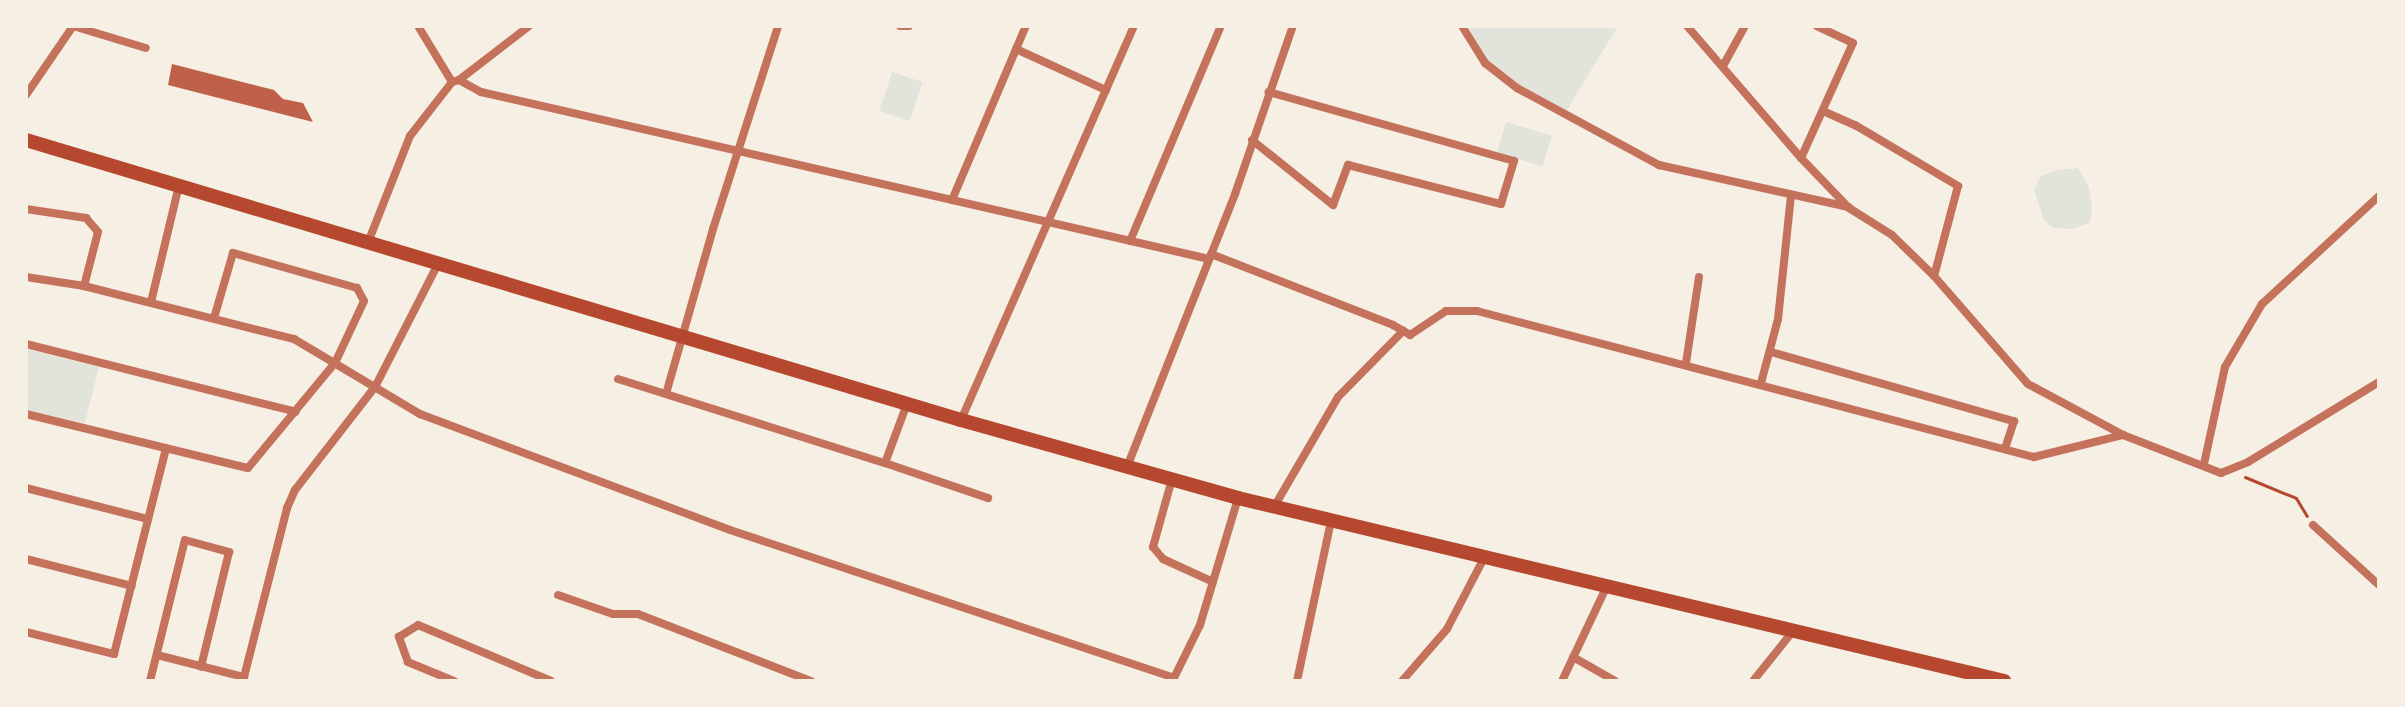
<!DOCTYPE html>
<html>
<head>
<meta charset="utf-8">
<style>
	body { margin:0 }
	#map { position:relative; width:2405px; height:707px; overflow:hidden; background:#f6efe4; font-family:Raleway,sans-serif }
	div>[style] { position:absolute }
	[style*='--x'] { left:calc(var(--x)*1px); top:calc(var(--y)*1px); width:calc(var(--w)*1px); rotate:calc(var(--a)*1deg) }
	.green>* { inset:0; background:#e2e4dc; transform-origin:0 0 }
	.building>* { inset:0; background:#bf614a }
	.path>* { height:3px; margin:-1.5px; padding:0 1.5px; transform-origin:1.5px; border-radius:1.5px; background:#b5482f }
	.minor>* { height:8px; margin:-4px; padding:0 4px; transform-origin:4px; border-radius:4px; background:#c5725c }
	.primary>* { height:14px; margin:-7px; padding:0 7px; transform-origin:7px; border-radius:7px; background:#b5482f }
	span { translate:-50% -50%; white-space:nowrap; text-align:center; line-height:1.15; -webkit-text-stroke:7px #f6efe4; paint-order:stroke }
	.frame { position:absolute; inset:0; border:28px solid #f6efe4; pointer-events:none }
</style>
</head>
<body>
<div id="map">
	<div class="green">
		<i style="clip-path:polygon(1468px 26px,1618px 26px,1567px 110px,1522px 86px,1487px 59px)"></i>
		<i style="left:892px;top:72px;width:32px;height:41px;rotate:18deg"></i>
		<i style="left:1506px;top:122px;width:48px;height:32px;rotate:17deg"></i>
		<i style="clip-path:polygon(2078px 168px,2089px 187px,2092px 208px,2090px 223px,2072px 229px,2053px 228px,2044px 220px,2034px 189px,2041px 176px,2057px 170px)"></i>
		<i style="clip-path:polygon(26px 349px,99px 367px,85px 423px,26px 411px)"></i>
	</div>
	<div class="building">
		<i style="clip-path:polygon(172px 64px,274px 90px,283px 99px,303px 103px,313px 122px,168px 85px)"></i>
	</div>
	<div class="path">
		<i style="--x:2245;--y:477;--w:55;--a:22.4"></i>
		<i style="--x:2296;--y:498;--w:21;--a:59"></i>
	</div>
	<div class="minor">
		<i style="--x:418;--y:26;--w:66;--a:58.7"></i>
		<i style="--x:452;--y:82;--w:7;--a:-16"></i>
		<i style="--x:459;--y:80;--w:25;--a:29"></i>
		<i style="--x:481;--y:92;--w:747;--a:12.92"></i>
		<i style="--x:900;--y:26;--w:9;--a:0"></i>
		<i style="--x:1462;--y:26;--w:44;--a:58.1"></i>
		<i style="--x:1485;--y:63;--w:41;--a:38"></i>
		<i style="--x:1517;--y:88;--w:162;--a:28.5"></i>
		<i style="--x:1659;--y:165;--w:194;--a:12.5"></i>
		<i style="--x:1687;--y:26;--w:174;--a:49.2"></i>
		<i style="--x:1801;--y:158;--w:69;--a:46.2"></i>
		<i style="--x:1849;--y:208;--w:51;--a:32.1"></i>
		<i style="--x:1892;--y:235;--w:59;--a:44.3"></i>
		<i style="--x:1934;--y:276;--w:143;--a:49"></i>
		<i style="--x:2028;--y:384;--w:108;--a:28.2"></i>
		<i style="--x:2123;--y:435;--w:105;--a:21.2"></i>
		<i style="--x:2221;--y:473;--w:29;--a:-22"></i>
		<i style="--x:2248;--y:462;--w:153;--a:-31.4"></i>
		<i style="--x:1016;--y:49;--w:99;--a:24.5"></i>
		<i style="--x:1723;--y:66;--w:46;--a:-61.2"></i>
		<i style="--x:459;--y:80;--w:88;--a:-37.6"></i>
		<i style="--x:26;--y:95;--w:83;--a:-55.7"></i>
		<i style="--x:73;--y:26;--w:76;--a:16.8"></i>
		<i style="--x:1823;--y:111;--w:35;--a:24"></i>
		<i style="--x:1855;--y:125;--w:120;--a:30.6"></i>
		<i style="--x:1958;--y:186;--w:93;--a:104.9"></i>
		<i style="--x:1252;--y:140;--w:104;--a:38.7"></i>
		<i style="--x:1333;--y:205;--w:43;--a:-69.4"></i>
		<i style="--x:1348;--y:165;--w:158;--a:14.3"></i>
		<i style="--x:1501;--y:204;--w:45;--a:-73.2"></i>
		<i style="--x:1514;--y:161;--w:255;--a:-164.3"></i>
		<i style="--x:1801;--y:158;--w:126;--a:-65.7"></i>
		<i style="--x:1853;--y:43;--w:40;--a:-155"></i>
		<i style="--x:952;--y:200;--w:189;--a:-67"></i>
		<i style="--x:26;--y:209;--w:61;--a:8.5"></i>
		<i style="--x:86;--y:218;--w:18;--a:49"></i>
		<i style="--x:98;--y:232;--w:56;--a:104.5"></i>
		<i style="--x:369;--y:240;--w:112;--a:-68.5"></i>
		<i style="--x:410;--y:136;--w:68;--a:-52.1"></i>
		<i style="--x:1130;--y:241;--w:233;--a:-67.1"></i>
		<i style="--x:1211;--y:254;--w:195;--a:21.3"></i>
		<i style="--x:1393;--y:325;--w:20;--a:30"></i>
		<i style="--x:1410;--y:335;--w:43;--a:-33.7"></i>
		<i style="--x:1446;--y:311;--w:31;--a:0"></i>
		<i style="--x:1477;--y:311;--w:576;--a:14.69"></i>
		<i style="--x:2034;--y:457;--w:92;--a:-13.9"></i>
		<i style="--x:26;--y:277;--w:59;--a:8.8"></i>
		<i style="--x:84;--y:286;--w:217;--a:14.2"></i>
		<i style="--x:294;--y:339;--w:147;--a:30.8"></i>
		<i style="--x:420;--y:414;--w:331;--a:20.5"></i>
		<i style="--x:730;--y:530;--w:468;--a:18.4"></i>
		<i style="--x:151;--y:302;--w:120;--a:-76.5"></i>
		<i style="--x:26;--y:344;--w:278;--a:14.1"></i>
		<i style="--x:1771;--y:352;--w:253;--a:15.9"></i>
		<i style="--x:2014;--y:421;--w:29;--a:108"></i>
		<i style="--x:1686;--y:363;--w:87;--a:-81.4"></i>
		<i style="--x:618;--y:379;--w:280;--a:17.5"></i>
		<i style="--x:885;--y:463;--w:63;--a:-69.6"></i>
		<i style="--x:1761;--y:383;--w:66;--a:-75.1"></i>
		<i style="--x:1778;--y:319;--w:125;--a:-84"></i>
		<i style="--x:666;--y:394;--w:172;--a:-74.1"></i>
		<i style="--x:713;--y:229;--w:213;--a:-72.2"></i>
		<i style="--x:26;--y:414;--w:228;--a:13.7"></i>
		<i style="--x:248;--y:468;--w:136;--a:-50.4"></i>
		<i style="--x:335;--y:363;--w:68;--a:-64.9"></i>
		<i style="--x:364;--y:301;--w:15;--a:-118"></i>
		<i style="--x:357;--y:288;--w:129;--a:-164.2"></i>
		<i style="--x:233;--y:253;--w:68;--a:106.3"></i>
		<i style="--x:961;--y:420;--w:430;--a:-66.3"></i>
		<i style="--x:885;--y:463;--w:109;--a:18.8"></i>
		<i style="--x:2204;--y:464;--w:99;--a:-77.8"></i>
		<i style="--x:2225;--y:367;--w:73;--a:-59.6"></i>
		<i style="--x:2262;--y:304;--w:159;--a:-42.7"></i>
		<i style="--x:1127;--y:467;--w:294;--a:-68.4"></i>
		<i style="--x:1235;--y:194;--w:178;--a:-71"></i>
		<i style="--x:1172;--y:479;--w:71;--a:105.6"></i>
		<i style="--x:1153;--y:547;--w:16;--a:50"></i>
		<i style="--x:1163;--y:559;--w:55;--a:24.7"></i>
		<i style="--x:26;--y:488;--w:126;--a:14.3"></i>
		<i style="--x:1274;--y:507;--w:127;--a:-59.8"></i>
		<i style="--x:1338;--y:397;--w:93;--a:-45.4"></i>
		<i style="--x:2313;--y:525;--w:89;--a:42.3"></i>
		<i style="--x:26;--y:559;--w:109;--a:14.3"></i>
		<i style="--x:558;--y:595;--w:58;--a:19.1"></i>
		<i style="--x:613;--y:614;--w:25;--a:0"></i>
		<i style="--x:638;--y:614;--w:186;--a:21.2"></i>
		<i style="--x:26;--y:632;--w:91;--a:14"></i>
		<i style="--x:114;--y:654;--w:211;--a:-75.8"></i>
		<i style="--x:157;--y:655;--w:90;--a:14.2"></i>
		<i style="--x:1573;--y:657;--w:48;--a:29.7"></i>
		<i style="--x:1173;--y:680;--w:61;--a:-63.9"></i>
		<i style="--x:1200;--y:625;--w:133;--a:-73.3"></i>
		<i style="--x:150;--y:681;--w:145;--a:-76.1"></i>
		<i style="--x:185;--y:540;--w:46;--a:15.3"></i>
		<i style="--x:229;--y:552;--w:118;--a:103.7"></i>
		<i style="--x:243;--y:681;--w:179;--a:-75.7"></i>
		<i style="--x:287;--y:508;--w:20;--a:-66"></i>
		<i style="--x:295;--y:490;--w:130;--a:-52.2"></i>
		<i style="--x:375;--y:387;--w:140;--a:-62.9"></i>
		<i style="--x:454;--y:681;--w:50;--a:-157.6"></i>
		<i style="--x:408;--y:662;--w:27;--a:-110"></i>
		<i style="--x:399;--y:637;--w:22;--a:-32"></i>
		<i style="--x:418;--y:625;--w:144;--a:22.8"></i>
		<i style="--x:1297;--y:681;--w:164;--a:-78"></i>
		<i style="--x:1402;--y:681;--w:69;--a:-49.1"></i>
		<i style="--x:1447;--y:629;--w:80;--a:-62.5"></i>
		<i style="--x:1562;--y:681;--w:105;--a:-64.7"></i>
		<i style="--x:1753;--y:681;--w:64;--a:-51.3"></i>
	</div>
	<div class="primary">
		<i style="--x:26;--y:140;--w:976;--a:16.67"></i>
		<i style="--x:961;--y:420;--w:288;--a:15.7"></i>
		<i style="--x:1238;--y:498;--w:788;--a:13.44"></i>
	</div>
	<div class="frame"></div>
</div>
</body>
</html>
